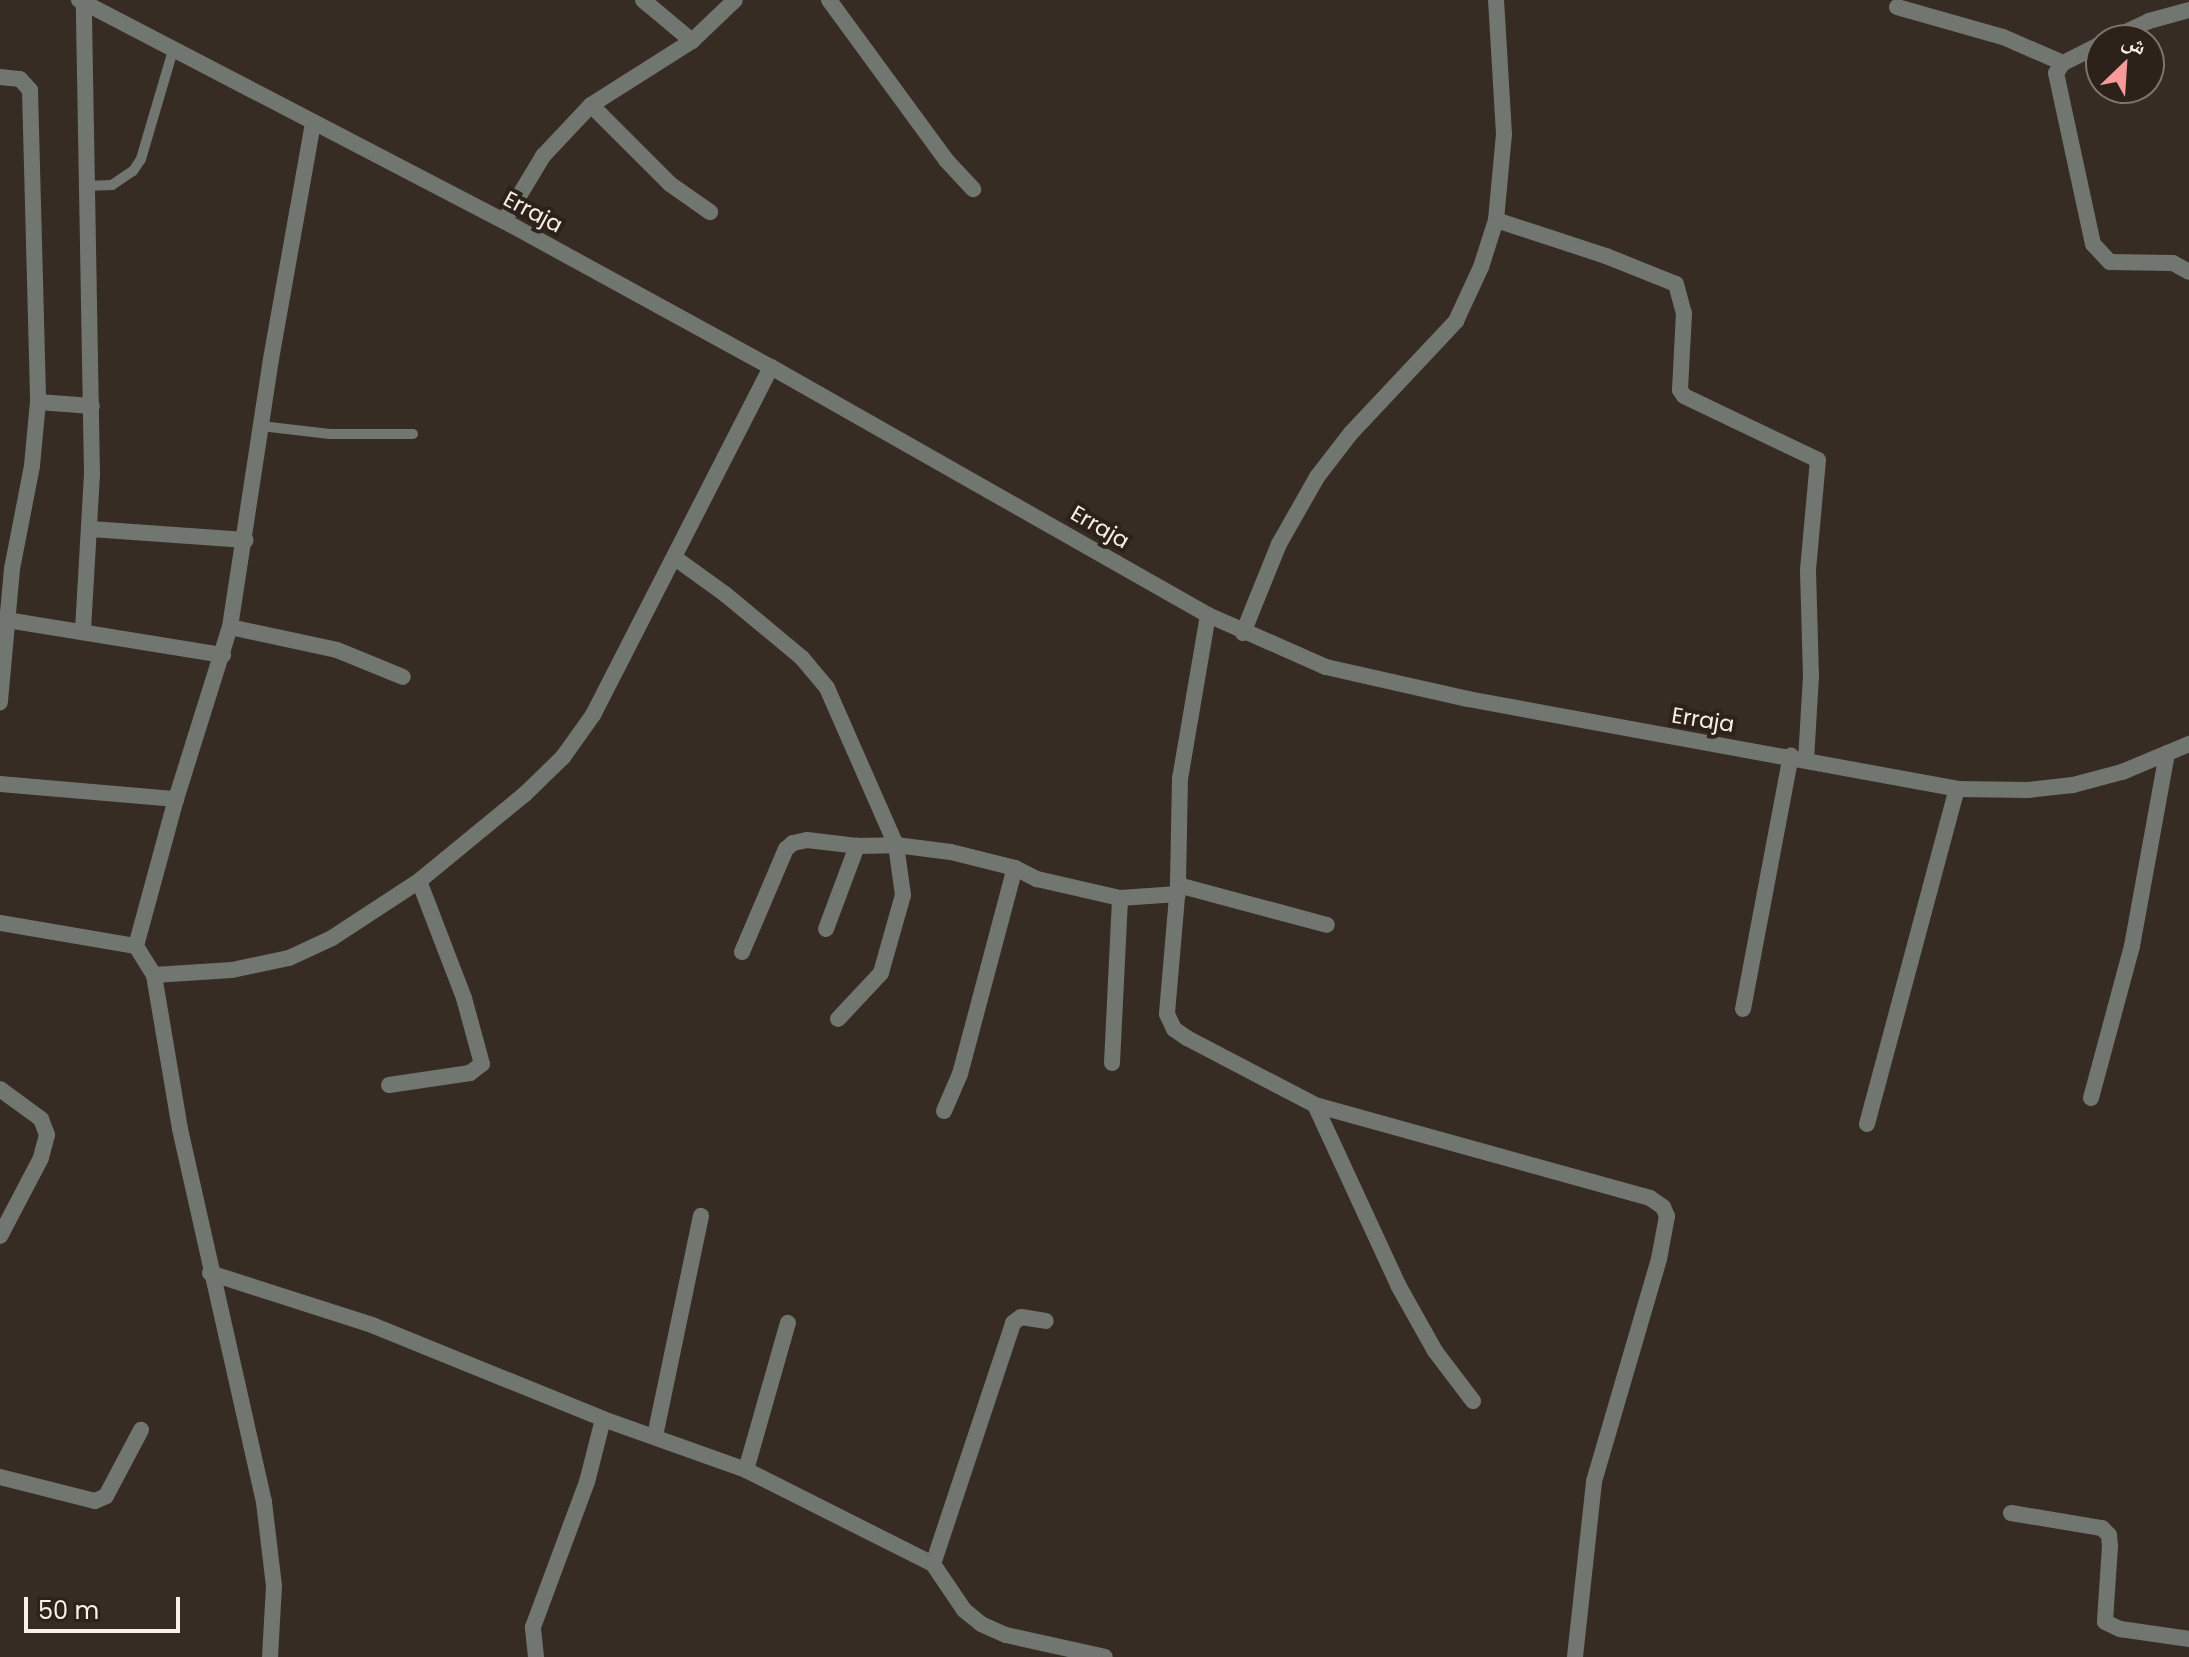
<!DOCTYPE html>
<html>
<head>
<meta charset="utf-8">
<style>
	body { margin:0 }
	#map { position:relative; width:2189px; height:1657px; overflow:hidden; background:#362c23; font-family:Poppins,"Noto Naskh Arabic",sans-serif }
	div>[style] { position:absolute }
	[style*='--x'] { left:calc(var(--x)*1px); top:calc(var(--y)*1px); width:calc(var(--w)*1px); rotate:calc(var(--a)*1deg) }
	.lane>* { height:10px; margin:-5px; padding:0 5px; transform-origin:5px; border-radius:5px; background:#727671 }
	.street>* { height:16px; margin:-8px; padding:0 8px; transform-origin:8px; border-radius:8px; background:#727671 }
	span { translate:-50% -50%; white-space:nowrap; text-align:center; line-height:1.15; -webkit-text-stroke:8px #2c2219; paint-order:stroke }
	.street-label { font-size:22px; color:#f8f1eb }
	.north { position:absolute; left:2085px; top:24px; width:80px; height:80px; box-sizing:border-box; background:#2c2219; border:2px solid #7e756d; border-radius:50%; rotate:25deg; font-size:22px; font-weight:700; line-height:32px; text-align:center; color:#f8f1eb }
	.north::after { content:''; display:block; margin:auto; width:28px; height:36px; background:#f59b9a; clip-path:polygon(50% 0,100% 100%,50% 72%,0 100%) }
	.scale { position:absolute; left:24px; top:1597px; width:156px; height:36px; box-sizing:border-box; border:4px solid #f8f1eb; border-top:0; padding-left:10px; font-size:24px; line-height:28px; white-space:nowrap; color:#f8f1eb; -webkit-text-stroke:6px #2c2219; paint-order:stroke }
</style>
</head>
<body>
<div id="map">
	<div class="lane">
		<i style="--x:85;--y:186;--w:27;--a:-2"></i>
		<i style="--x:112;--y:185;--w:25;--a:-34"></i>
		<i style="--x:133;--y:171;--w:14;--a:-56"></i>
		<i style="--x:141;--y:159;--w:114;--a:-73.6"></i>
		<i style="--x:261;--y:426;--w:69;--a:6.6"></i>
		<i style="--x:330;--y:434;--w:83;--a:0"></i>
	</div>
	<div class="street">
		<i style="--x:79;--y:0;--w:479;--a:27.5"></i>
		<i style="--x:504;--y:221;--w:304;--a:28.7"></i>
		<i style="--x:771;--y:367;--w:502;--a:29.58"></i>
		<i style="--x:1208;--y:615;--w:129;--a:23.8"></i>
		<i style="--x:1326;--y:667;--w:146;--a:12.7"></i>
		<i style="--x:1468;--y:699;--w:497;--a:10.4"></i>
		<i style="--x:1957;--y:789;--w:71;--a:0.8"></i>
		<i style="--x:2028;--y:790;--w:45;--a:-6.3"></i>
		<i style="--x:2073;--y:785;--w:51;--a:-14.9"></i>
		<i style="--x:2122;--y:772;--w:73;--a:-22.7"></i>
		<i style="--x:643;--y:0;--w:64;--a:39.9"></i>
		<i style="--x:829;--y:0;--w:198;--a:53.8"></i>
		<i style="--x:946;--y:160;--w:40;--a:47"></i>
		<i style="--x:1897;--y:7;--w:110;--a:15.8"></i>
		<i style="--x:2003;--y:37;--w:65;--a:23.4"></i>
		<i style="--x:2109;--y:40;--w:44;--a:-25.4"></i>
		<i style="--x:2149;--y:21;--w:41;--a:-15.4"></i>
		<i style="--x:2101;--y:44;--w:42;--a:153.4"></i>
		<i style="--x:2063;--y:63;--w:12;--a:125"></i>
		<i style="--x:2056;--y:73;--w:175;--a:77.8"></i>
		<i style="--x:2093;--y:244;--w:25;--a:47"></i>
		<i style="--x:2110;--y:262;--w:63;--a:0.9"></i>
		<i style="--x:2173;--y:263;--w:18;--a:29"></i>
		<i style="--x:0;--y:77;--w:20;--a:6"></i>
		<i style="--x:20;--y:79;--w:15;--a:48"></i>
		<i style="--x:30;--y:90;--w:312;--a:88.5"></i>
		<i style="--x:38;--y:402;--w:64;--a:95.4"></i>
		<i style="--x:32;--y:466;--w:105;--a:101"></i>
		<i style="--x:12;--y:569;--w:134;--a:95.2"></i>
		<i style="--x:591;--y:105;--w:112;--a:45"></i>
		<i style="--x:670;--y:184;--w:49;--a:35"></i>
		<i style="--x:1496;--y:220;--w:116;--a:18.1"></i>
		<i style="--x:1606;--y:256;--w:75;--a:21.8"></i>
		<i style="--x:1676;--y:284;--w:30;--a:75"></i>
		<i style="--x:1684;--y:313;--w:77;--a:93"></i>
		<i style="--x:1680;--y:390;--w:7;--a:56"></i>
		<i style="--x:1684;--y:396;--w:148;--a:25.5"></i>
		<i style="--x:1818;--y:460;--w:110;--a:95.2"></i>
		<i style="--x:1808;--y:570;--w:106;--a:88.4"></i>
		<i style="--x:1811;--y:676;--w:83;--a:93.4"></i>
		<i style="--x:504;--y:221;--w:76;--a:-59"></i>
		<i style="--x:543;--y:156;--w:70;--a:-46.7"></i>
		<i style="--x:591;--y:105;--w:120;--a:-32.4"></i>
		<i style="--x:692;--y:41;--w:59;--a:-43.6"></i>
		<i style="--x:38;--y:402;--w:54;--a:4.2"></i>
		<i style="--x:91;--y:529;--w:155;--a:4.1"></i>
		<i style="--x:675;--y:558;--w:62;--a:35.8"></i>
		<i style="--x:725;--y:594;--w:100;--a:39.7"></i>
		<i style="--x:802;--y:658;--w:39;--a:50"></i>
		<i style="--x:827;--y:688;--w:171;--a:66.3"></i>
		<i style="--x:896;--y:845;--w:50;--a:82"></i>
		<i style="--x:903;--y:895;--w:81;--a:105.8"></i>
		<i style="--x:881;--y:973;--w:63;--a:133.1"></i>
		<i style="--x:1208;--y:615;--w:165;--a:99.7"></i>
		<i style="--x:1180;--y:778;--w:107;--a:91.1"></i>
		<i style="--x:1178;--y:885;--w:129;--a:94.9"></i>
		<i style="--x:1167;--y:1014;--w:17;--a:65"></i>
		<i style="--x:1174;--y:1029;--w:16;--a:35"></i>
		<i style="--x:1187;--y:1038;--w:144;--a:27.6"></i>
		<i style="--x:1315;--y:1105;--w:198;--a:65.2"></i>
		<i style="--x:1398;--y:1285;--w:76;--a:60.7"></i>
		<i style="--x:1435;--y:1351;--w:63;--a:52.8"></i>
		<i style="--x:0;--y:619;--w:226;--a:9.2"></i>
		<i style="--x:230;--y:627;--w:109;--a:12.1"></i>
		<i style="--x:337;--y:650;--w:71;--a:22.2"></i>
		<i style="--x:83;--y:630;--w:155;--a:-86.7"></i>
		<i style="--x:92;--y:475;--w:472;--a:-91"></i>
		<i style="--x:1243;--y:633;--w:96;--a:-68"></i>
		<i style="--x:1279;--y:544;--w:77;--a:-60.4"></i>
		<i style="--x:1317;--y:477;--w:56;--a:-52.3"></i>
		<i style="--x:1351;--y:433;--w:154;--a:-46.8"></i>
		<i style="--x:1456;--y:321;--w:60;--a:-65.2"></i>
		<i style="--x:1481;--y:267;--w:49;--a:-72.3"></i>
		<i style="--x:1496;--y:220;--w:86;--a:-84.7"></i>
		<i style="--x:1504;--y:134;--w:134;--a:-93.4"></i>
		<i style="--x:0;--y:784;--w:177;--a:4.9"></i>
		<i style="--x:1178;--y:885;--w:154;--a:15"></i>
		<i style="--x:0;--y:923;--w:138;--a:9.6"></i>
		<i style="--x:826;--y:929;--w:89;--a:-69.5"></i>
		<i style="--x:742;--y:952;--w:112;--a:-66.9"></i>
		<i style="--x:786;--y:849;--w:9;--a:-41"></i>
		<i style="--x:793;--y:843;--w:14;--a:-12"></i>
		<i style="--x:807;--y:840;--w:50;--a:6.8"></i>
		<i style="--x:857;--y:846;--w:39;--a:-1"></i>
		<i style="--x:896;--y:845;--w:55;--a:7.3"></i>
		<i style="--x:951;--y:852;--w:66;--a:14"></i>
		<i style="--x:154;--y:975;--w:78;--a:-3.7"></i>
		<i style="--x:232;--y:970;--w:58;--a:-11.9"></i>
		<i style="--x:289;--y:958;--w:47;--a:-24.9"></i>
		<i style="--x:332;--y:938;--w:104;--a:-33.2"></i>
		<i style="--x:419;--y:881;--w:137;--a:-39.4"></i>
		<i style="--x:525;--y:794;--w:53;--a:-44.2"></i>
		<i style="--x:563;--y:757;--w:52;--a:-54.5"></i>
		<i style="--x:593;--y:715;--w:391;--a:-62.9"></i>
		<i style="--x:1743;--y:1009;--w:258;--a:-79.3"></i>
		<i style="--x:1112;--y:1063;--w:165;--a:-87.2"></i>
		<i style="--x:389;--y:1085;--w:82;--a:-8.4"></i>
		<i style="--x:470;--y:1073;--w:15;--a:-37"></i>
		<i style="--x:482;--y:1064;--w:68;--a:-105.3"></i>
		<i style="--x:464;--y:998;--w:125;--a:-111"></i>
		<i style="--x:0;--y:1089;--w:51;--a:36.2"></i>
		<i style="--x:41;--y:1119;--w:17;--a:69"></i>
		<i style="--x:47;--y:1135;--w:24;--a:105"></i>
		<i style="--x:41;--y:1158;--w:88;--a:117.7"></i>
		<i style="--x:2091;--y:1098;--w:157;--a:-74.9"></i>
		<i style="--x:2132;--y:946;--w:196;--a:-79.7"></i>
		<i style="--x:1315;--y:1105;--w:348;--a:15.5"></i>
		<i style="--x:1650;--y:1198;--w:16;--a:35"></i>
		<i style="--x:1663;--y:1207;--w:10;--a:66"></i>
		<i style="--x:1667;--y:1216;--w:44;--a:100.5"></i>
		<i style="--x:1659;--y:1259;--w:232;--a:106.3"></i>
		<i style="--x:1594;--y:1482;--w:176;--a:96.2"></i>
		<i style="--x:944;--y:1111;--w:40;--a:-66.6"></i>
		<i style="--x:960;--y:1074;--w:213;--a:-75.1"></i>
		<i style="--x:1015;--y:868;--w:25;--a:27"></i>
		<i style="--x:1037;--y:879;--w:85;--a:12.9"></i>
		<i style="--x:1120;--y:898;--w:58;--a:-3.9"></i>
		<i style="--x:1867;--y:1124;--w:347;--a:-75"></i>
		<i style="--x:210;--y:1273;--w:170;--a:17.8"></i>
		<i style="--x:372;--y:1325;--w:249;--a:22.1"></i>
		<i style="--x:603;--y:1419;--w:152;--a:19.6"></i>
		<i style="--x:746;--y:1470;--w:209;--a:26.7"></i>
		<i style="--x:933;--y:1564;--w:55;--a:56"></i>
		<i style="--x:964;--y:1610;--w:22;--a:39"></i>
		<i style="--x:981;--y:1624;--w:27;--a:24"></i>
		<i style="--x:1006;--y:1635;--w:101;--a:12.5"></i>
		<i style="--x:655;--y:1436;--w:225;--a:-78.2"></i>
		<i style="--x:746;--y:1470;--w:153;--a:-74.1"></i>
		<i style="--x:0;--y:1477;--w:98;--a:14.2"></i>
		<i style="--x:95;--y:1501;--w:12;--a:-24"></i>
		<i style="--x:106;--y:1496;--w:75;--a:-62.1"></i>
		<i style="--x:2011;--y:1513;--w:92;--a:9.4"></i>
		<i style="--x:2102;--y:1528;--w:10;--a:45"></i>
		<i style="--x:2109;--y:1535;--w:11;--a:85"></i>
		<i style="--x:2110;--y:1546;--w:76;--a:93.8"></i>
		<i style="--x:2105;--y:1622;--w:17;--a:25"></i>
		<i style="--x:2120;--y:1629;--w:70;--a:8.2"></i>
		<i style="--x:933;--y:1564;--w:254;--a:-71.6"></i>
		<i style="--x:1013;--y:1323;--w:10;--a:-37"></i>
		<i style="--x:1021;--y:1317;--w:25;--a:9"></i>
		<i style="--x:270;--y:1657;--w:71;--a:-86.8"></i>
		<i style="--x:274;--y:1586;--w:85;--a:-96.8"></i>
		<i style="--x:264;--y:1502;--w:382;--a:-102.7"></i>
		<i style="--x:180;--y:1129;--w:156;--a:-99.6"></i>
		<i style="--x:154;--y:975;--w:34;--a:-122"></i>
		<i style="--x:136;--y:946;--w:152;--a:-74.8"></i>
		<i style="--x:176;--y:799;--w:180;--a:-72.6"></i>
		<i style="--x:230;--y:627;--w:271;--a:-81.3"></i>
		<i style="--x:271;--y:359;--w:240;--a:-79.9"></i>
		<i style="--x:536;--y:1657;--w:30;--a:-96"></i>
		<i style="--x:533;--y:1627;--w:155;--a:-69.6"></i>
		<i style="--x:587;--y:1482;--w:65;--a:-75.7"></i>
	</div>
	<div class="street-label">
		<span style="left:533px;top:212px;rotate:28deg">Erraja</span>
		<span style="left:1100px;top:527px;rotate:30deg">Erraja</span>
		<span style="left:1703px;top:720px;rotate:9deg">Erraja</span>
	</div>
	<div class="north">ش</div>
	<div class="scale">50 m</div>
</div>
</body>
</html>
